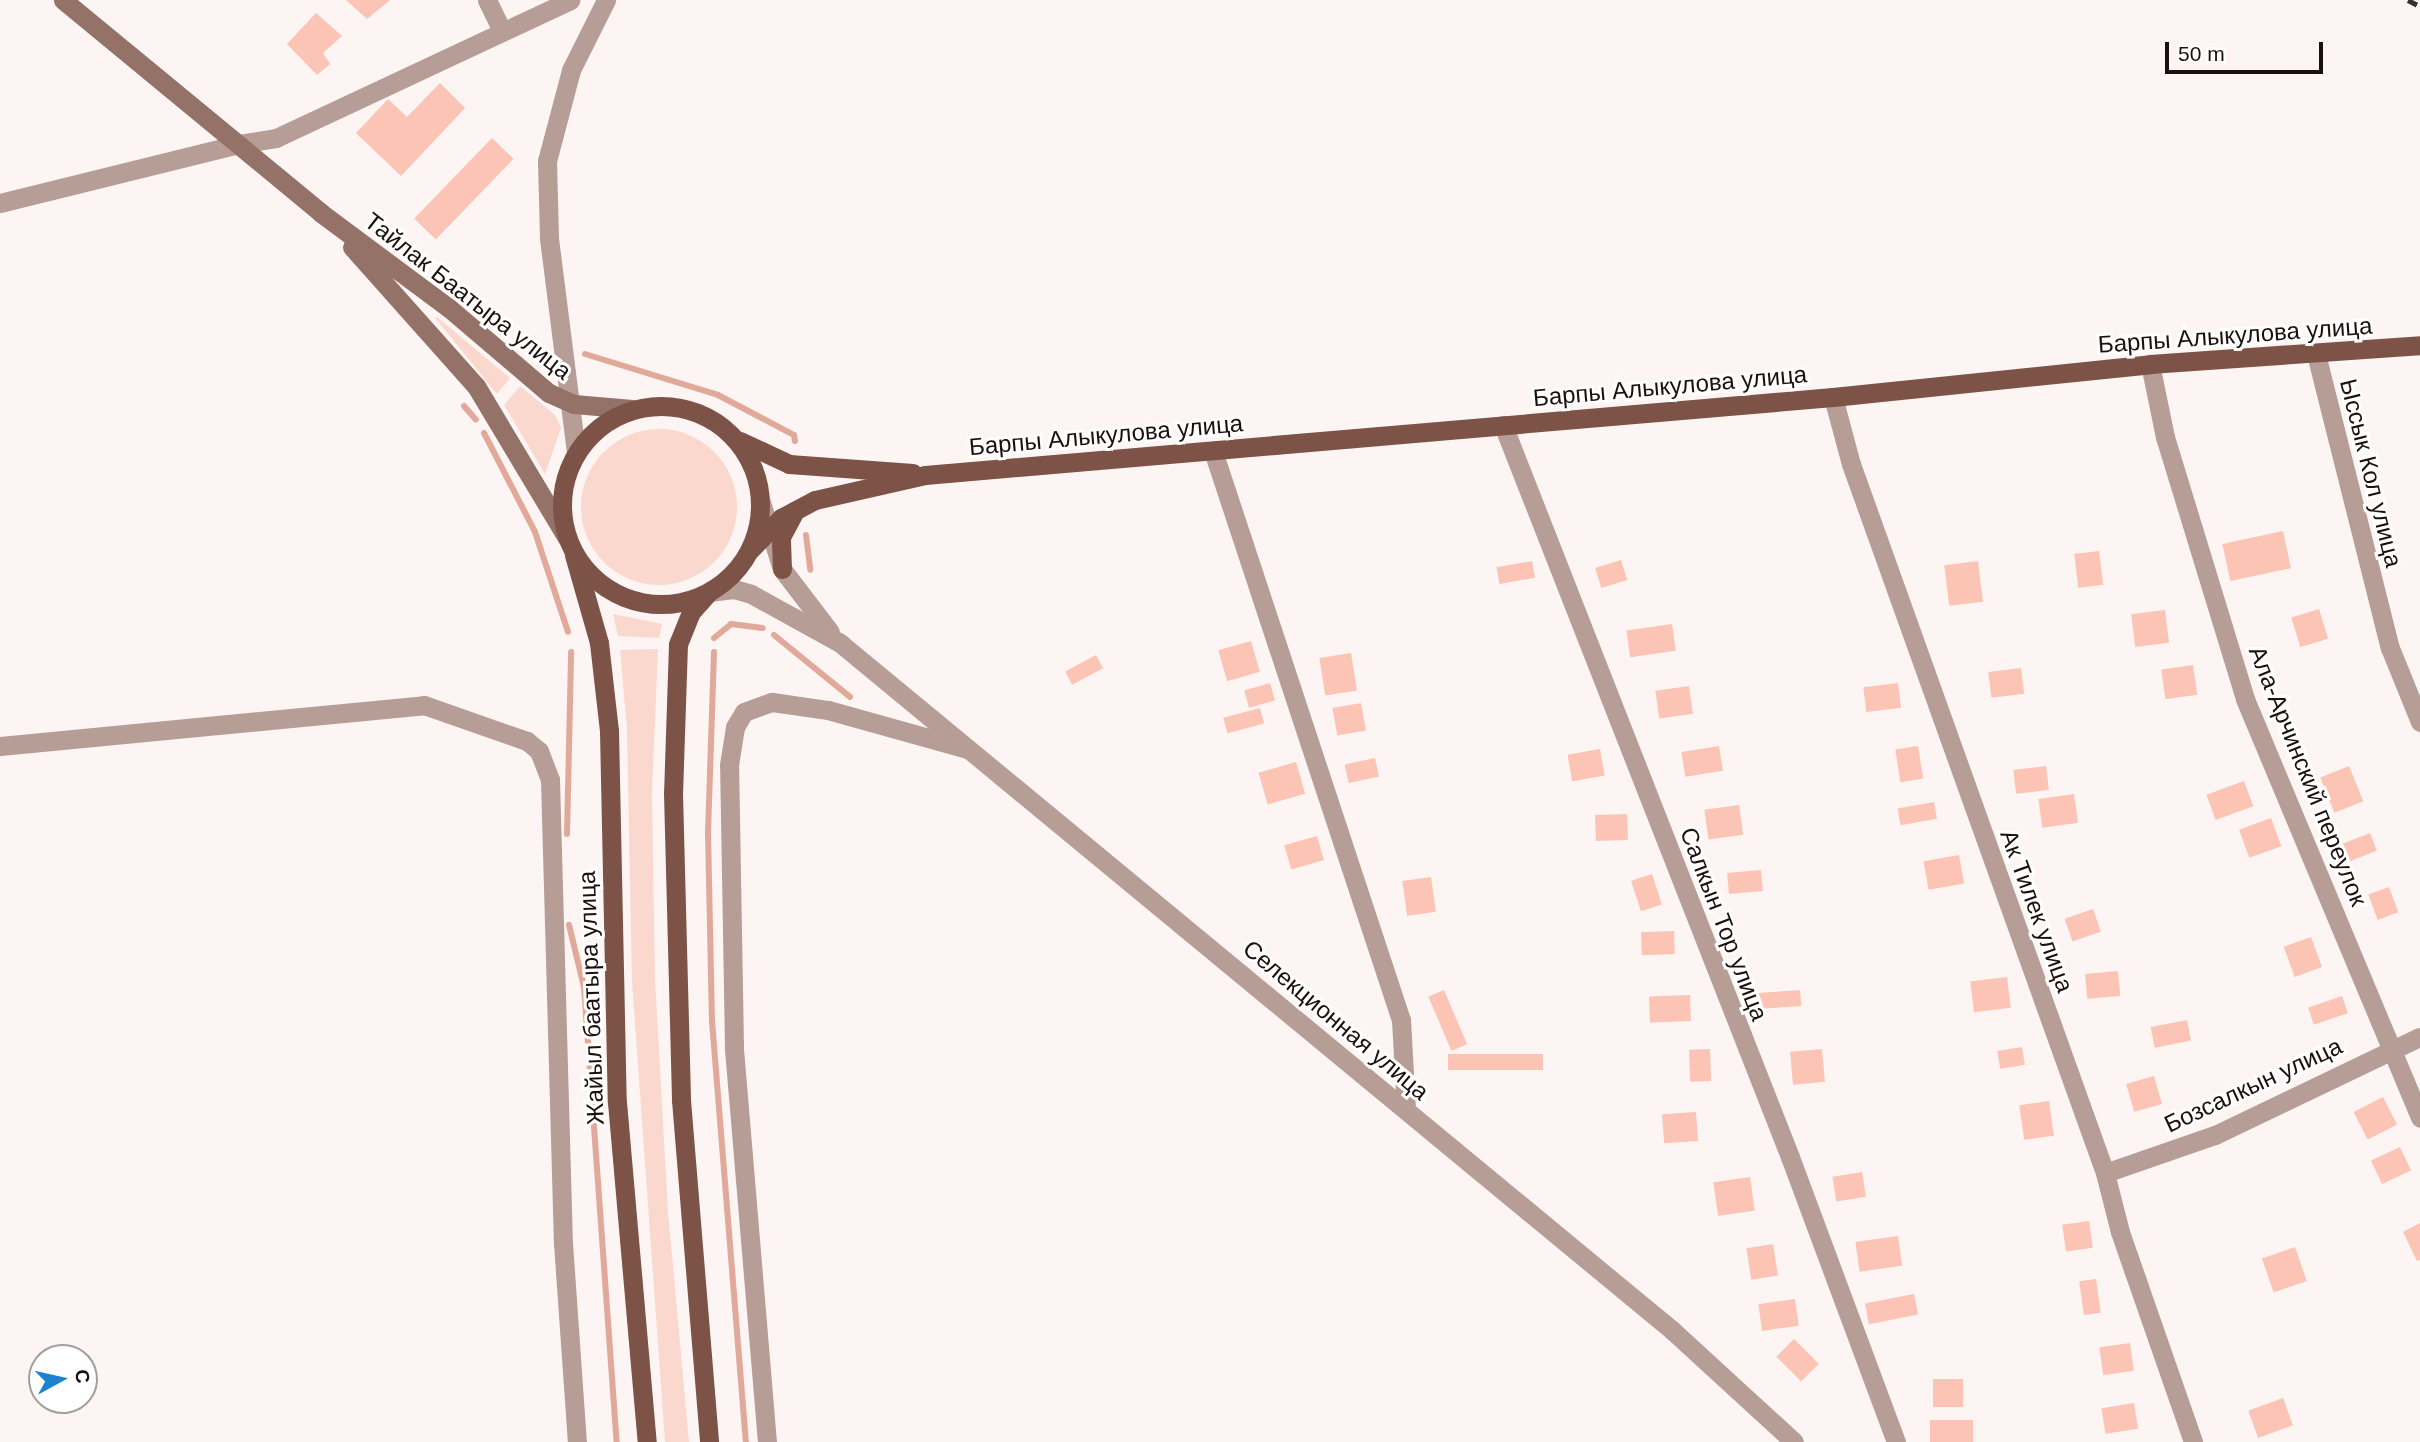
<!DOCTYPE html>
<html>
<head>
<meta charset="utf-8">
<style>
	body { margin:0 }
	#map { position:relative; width:2420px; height:1442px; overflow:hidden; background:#fcf5f3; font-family:Helvetica,sans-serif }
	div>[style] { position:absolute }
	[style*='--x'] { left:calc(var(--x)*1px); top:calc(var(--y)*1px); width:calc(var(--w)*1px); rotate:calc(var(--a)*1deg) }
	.green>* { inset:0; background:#fbd8ce }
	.round { border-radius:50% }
	.stream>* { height:6px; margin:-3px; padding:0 3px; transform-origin:3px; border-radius:3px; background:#e0a999 }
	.building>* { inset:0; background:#fcc4b4; transform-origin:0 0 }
	.minor>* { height:19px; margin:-9.5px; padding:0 9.5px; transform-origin:9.5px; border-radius:9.5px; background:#b69d96 }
	.tertiary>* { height:19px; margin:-9.5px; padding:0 9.5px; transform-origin:9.5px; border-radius:9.5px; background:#b69d96 }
	.secondary>* { height:19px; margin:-9.5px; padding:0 9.5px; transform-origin:9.5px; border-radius:9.5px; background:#957268 }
	.primary>* { height:19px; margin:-9.5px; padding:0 9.5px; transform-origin:9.5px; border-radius:9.5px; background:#7d5348 }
	.primary>.ring { margin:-9.5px; padding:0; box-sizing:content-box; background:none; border:19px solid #7d5348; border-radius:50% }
	.rail>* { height:5px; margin-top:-2.5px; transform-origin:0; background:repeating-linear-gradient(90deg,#3d312f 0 10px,transparent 0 15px) }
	span { translate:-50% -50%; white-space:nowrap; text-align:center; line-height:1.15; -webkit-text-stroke:6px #fff; paint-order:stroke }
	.street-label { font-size:24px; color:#1c100d }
	.north { position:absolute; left:28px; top:1344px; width:70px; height:70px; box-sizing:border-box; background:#fff; border:2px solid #a49f9e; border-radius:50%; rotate:82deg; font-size:19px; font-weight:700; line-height:28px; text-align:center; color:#1c100d }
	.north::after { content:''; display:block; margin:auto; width:24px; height:32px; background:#1b83ce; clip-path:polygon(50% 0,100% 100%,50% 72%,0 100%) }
	.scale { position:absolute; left:2165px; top:42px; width:158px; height:32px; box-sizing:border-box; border:4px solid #1c100d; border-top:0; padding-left:9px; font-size:21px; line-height:24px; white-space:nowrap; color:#1c100d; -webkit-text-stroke:5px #fff; paint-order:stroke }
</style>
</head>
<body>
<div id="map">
	<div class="green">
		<i style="clip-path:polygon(437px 317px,510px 378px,497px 394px,435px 318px)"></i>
		<i style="clip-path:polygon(520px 386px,555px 415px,561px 428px,545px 474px,504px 405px)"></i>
		<i class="round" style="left:581px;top:429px;width:156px;height:156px"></i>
		<i style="clip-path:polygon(613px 614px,662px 624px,659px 638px,618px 636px)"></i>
		<i style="clip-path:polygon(658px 649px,652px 793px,655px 980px,668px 1212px,689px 1442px,665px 1442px,632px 982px,627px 729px,620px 650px)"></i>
	</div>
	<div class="stream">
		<i style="--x:519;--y:345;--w:13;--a:18"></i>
		<i style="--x:585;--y:354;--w:139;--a:17.1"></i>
		<i style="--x:718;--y:395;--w:86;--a:27.8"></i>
		<i style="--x:794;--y:435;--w:6;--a:81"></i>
		<i style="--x:543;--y:359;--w:5;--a:-11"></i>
		<i style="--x:464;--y:406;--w:18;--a:49"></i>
		<i style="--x:484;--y:433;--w:111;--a:62.7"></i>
		<i style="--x:535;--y:532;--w:105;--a:71.7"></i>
		<i style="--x:806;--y:535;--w:35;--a:83"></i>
		<i style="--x:774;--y:635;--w:98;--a:39.2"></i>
		<i style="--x:714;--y:638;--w:22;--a:-39"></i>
		<i style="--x:731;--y:624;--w:32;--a:7"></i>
		<i style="--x:714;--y:652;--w:180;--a:91.9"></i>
		<i style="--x:708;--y:832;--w:189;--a:88.8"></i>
		<i style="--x:712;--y:1021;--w:422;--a:85.4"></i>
		<i style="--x:567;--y:834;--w:182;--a:-88.7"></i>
		<i style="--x:569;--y:925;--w:64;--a:76.4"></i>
		<i style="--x:584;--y:987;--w:456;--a:85.9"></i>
	</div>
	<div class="building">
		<i style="clip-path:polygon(346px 0,390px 0,367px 19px)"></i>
		<i style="clip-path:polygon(316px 13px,342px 36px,323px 53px,330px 64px,317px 75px,287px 44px)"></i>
		<i style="clip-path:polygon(440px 83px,465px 108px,401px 176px,356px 133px,388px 99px,407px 117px)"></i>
		<i style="left:492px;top:138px;width:30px;height:112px;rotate:44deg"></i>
		<i style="left:2283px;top:531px;width:38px;height:62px;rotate:78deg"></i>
		<i style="left:2099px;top:551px;width:34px;height:25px;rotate:83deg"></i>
		<i style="left:1621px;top:560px;width:21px;height:27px;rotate:73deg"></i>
		<i style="left:1532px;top:561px;width:17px;height:36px;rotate:80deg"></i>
		<i style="left:1978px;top:561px;width:41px;height:34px;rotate:83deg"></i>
		<i style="left:2319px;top:609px;width:31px;height:29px;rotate:73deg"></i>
		<i style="left:2165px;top:610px;width:33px;height:34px;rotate:83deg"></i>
		<i style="left:1672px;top:624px;width:27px;height:46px;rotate:82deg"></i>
		<i style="left:1251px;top:641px;width:32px;height:34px;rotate:74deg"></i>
		<i style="left:1351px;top:653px;width:38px;height:32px;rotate:81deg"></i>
		<i style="left:1096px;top:655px;width:15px;height:35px;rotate:62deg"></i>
		<i style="left:2193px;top:665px;width:30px;height:32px;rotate:82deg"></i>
		<i style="left:2021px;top:668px;width:26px;height:33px;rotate:83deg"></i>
		<i style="left:1270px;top:683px;width:18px;height:27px;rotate:74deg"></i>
		<i style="left:1898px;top:683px;width:25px;height:35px;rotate:83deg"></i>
		<i style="left:1689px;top:686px;width:28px;height:34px;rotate:82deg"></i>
		<i style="left:1361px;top:703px;width:28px;height:29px;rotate:80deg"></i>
		<i style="left:1260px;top:708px;width:16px;height:38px;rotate:75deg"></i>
		<i style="left:1719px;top:746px;width:25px;height:38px;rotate:81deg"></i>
		<i style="left:1918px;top:746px;width:33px;height:23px;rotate:81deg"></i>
		<i style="left:1600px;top:749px;width:27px;height:33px;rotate:80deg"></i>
		<i style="left:1375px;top:758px;width:19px;height:31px;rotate:78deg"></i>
		<i style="left:1296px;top:762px;width:33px;height:39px;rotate:74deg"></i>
		<i style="left:2046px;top:766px;width:24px;height:33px;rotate:83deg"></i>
		<i style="left:2349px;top:766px;width:38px;height:31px;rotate:68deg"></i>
		<i style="left:2244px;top:781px;width:27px;height:40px;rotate:70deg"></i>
		<i style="left:2074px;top:794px;width:29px;height:36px;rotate:82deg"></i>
		<i style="left:1934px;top:802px;width:17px;height:37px;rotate:80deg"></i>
		<i style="left:1739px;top:805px;width:30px;height:35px;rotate:82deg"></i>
		<i style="left:1627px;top:814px;width:26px;height:32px;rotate:88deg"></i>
		<i style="left:2271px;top:818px;width:30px;height:34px;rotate:70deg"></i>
		<i style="left:2370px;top:833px;width:19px;height:29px;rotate:69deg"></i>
		<i style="left:1317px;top:836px;width:25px;height:34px;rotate:74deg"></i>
		<i style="left:1959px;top:855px;width:29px;height:36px;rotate:80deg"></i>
		<i style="left:1761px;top:870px;width:21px;height:34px;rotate:85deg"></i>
		<i style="left:1652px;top:874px;width:32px;height:22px;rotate:72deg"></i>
		<i style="left:1431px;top:877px;width:35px;height:29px;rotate:82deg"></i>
		<i style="left:2389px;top:887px;width:27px;height:22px;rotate:70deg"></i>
		<i style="left:2093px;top:909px;width:24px;height:30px;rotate:71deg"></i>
		<i style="left:1674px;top:931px;width:23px;height:33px;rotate:88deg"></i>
		<i style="left:2311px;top:937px;width:32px;height:29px;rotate:70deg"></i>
		<i style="left:2118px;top:971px;width:25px;height:33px;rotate:85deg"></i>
		<i style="left:2007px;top:977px;width:31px;height:37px;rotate:83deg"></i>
		<i style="left:1444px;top:990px;width:59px;height:17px;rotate:67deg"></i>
		<i style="left:1800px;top:990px;width:16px;height:43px;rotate:86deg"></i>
		<i style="left:1690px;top:995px;width:26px;height:41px;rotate:88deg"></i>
		<i style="left:2342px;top:996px;width:18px;height:36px;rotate:71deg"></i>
		<i style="left:2187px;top:1020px;width:21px;height:37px;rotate:79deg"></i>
		<i style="left:2022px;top:1047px;width:18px;height:25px;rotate:81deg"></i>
		<i style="left:1710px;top:1049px;width:32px;height:21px;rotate:88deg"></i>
		<i style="left:1822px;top:1049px;width:33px;height:32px;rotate:85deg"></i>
		<i style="left:1543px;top:1054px;width:16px;height:95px;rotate:90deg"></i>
		<i style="left:2154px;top:1076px;width:29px;height:29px;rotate:74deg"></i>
		<i style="left:2383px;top:1097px;width:31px;height:33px;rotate:63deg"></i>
		<i style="left:2049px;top:1101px;width:35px;height:30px;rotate:82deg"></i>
		<i style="left:1696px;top:1112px;width:29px;height:34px;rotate:86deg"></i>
		<i style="left:2400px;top:1147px;width:26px;height:32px;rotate:65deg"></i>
		<i style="left:1862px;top:1172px;width:25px;height:30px;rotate:81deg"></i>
		<i style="left:1750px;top:1177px;width:34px;height:37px;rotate:82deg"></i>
		<i style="left:2089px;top:1221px;width:27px;height:27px;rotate:82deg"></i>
		<i style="clip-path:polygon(2420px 1223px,2420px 1260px,2417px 1261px,2403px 1232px)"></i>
		<i style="left:1898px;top:1236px;width:30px;height:43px;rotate:82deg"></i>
		<i style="left:1773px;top:1244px;width:32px;height:27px;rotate:81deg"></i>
		<i style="left:2295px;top:1247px;width:36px;height:35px;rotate:71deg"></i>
		<i style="left:2096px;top:1279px;width:34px;height:17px;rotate:82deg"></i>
		<i style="left:1914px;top:1294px;width:21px;height:50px;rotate:79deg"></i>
		<i style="left:1795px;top:1299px;width:27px;height:37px;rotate:82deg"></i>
		<i style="left:1794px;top:1339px;width:35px;height:25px;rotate:45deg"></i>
		<i style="left:2130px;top:1343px;width:28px;height:31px;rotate:82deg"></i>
		<i style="left:1933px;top:1379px;width:30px;height:28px"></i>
		<i style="left:2283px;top:1398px;width:29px;height:37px;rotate:70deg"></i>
		<i style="left:2134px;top:1403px;width:26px;height:33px;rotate:81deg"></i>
		<i style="left:1973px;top:1420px;width:22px;height:43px;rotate:90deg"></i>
	</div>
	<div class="minor">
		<i style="--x:487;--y:0;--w:32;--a:64"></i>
		<i style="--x:239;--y:144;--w:37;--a:-9"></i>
		<i style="--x:276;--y:138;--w:325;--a:-25.1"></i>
		<i style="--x:2316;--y:354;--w:303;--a:75.9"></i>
		<i style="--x:2390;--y:648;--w:80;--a:67.9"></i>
		<i style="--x:2150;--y:364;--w:75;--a:78.4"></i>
		<i style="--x:2165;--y:437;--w:274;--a:73"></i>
		<i style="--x:2245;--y:699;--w:454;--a:67.3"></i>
		<i style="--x:1833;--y:397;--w:69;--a:75"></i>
		<i style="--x:1851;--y:464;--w:753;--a:70.29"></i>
		<i style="--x:2105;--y:1173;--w:61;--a:75.7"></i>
		<i style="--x:2120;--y:1232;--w:222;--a:70.8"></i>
		<i style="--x:1503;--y:425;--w:786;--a:68.59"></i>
		<i style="--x:1790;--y:1157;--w:304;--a:69.6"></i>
		<i style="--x:1213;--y:451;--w:599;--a:71.72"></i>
		<i style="--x:1401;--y:1020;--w:90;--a:86.8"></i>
		<i style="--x:576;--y:452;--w:217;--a:-97.2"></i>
		<i style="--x:549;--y:237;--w:76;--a:-91.5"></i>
		<i style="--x:547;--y:161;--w:94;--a:-75.2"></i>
		<i style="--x:571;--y:70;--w:78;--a:-63.4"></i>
		<i style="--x:0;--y:746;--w:426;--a:-5.5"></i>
		<i style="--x:424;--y:705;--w:109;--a:19.3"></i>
		<i style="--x:527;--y:741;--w:16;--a:40"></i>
		<i style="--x:539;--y:751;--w:31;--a:69"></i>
		<i style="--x:550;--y:780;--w:463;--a:88.4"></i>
		<i style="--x:563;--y:1243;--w:199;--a:86"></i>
		<i style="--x:2105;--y:1173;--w:116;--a:-19.1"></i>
		<i style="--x:2215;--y:1135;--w:227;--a:-25.6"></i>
		<i style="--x:767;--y:1442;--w:397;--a:-94.8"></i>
		<i style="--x:734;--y:1046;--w:281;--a:-91"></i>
		<i style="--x:729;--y:765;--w:38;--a:-81"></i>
		<i style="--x:735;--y:727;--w:17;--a:-59"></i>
		<i style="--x:744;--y:712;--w:30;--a:-20"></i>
		<i style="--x:772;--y:702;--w:57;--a:8.1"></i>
		<i style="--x:828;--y:710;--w:145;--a:15.6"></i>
	</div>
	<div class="tertiary">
		<i style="--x:0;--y:203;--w:246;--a:-13.9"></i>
		<i style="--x:760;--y:499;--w:73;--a:72.6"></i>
		<i style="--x:782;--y:569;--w:79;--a:52.7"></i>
		<i style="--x:709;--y:592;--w:25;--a:-7"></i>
		<i style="--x:734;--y:589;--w:18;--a:16"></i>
		<i style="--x:751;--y:594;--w:102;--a:28.8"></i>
		<i style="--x:840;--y:643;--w:1080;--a:39.55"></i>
		<i style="--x:1673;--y:1331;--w:164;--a:42.5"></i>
	</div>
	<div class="secondary">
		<i style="--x:63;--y:0;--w:335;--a:39.5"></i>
		<i style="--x:321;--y:213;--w:159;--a:36.6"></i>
		<i style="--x:449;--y:308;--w:131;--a:40.4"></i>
		<i style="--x:549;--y:393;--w:27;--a:24"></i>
		<i style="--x:574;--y:404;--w:58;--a:4.9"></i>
		<i style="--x:352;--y:247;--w:186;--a:48.3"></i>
		<i style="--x:476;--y:386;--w:177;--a:59.1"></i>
	</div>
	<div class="primary">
		<i class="ring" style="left:562px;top:406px;width:179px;height:179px"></i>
		<i style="--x:740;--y:441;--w:54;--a:25.1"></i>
		<i style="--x:789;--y:464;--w:124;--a:4.2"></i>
		<i style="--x:750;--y:550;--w:45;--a:-45.9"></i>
		<i style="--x:781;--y:518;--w:38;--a:-28"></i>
		<i style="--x:815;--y:500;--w:113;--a:-12.8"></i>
		<i style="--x:925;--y:475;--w:911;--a:-4.91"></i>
		<i style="--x:1833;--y:397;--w:319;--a:-5.9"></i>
		<i style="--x:2150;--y:364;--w:271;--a:-4"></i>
		<i style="--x:574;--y:555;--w:91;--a:74.1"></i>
		<i style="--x:599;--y:643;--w:89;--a:83.5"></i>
		<i style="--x:609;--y:731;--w:371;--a:88.8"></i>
		<i style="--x:617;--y:1102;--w:341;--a:85"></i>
		<i style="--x:782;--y:569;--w:32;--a:-92"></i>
		<i style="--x:781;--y:537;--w:30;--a:-62"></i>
		<i style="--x:709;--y:592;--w:27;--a:132"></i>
		<i style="--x:691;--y:612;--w:35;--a:112"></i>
		<i style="--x:678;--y:644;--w:149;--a:91.9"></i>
		<i style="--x:673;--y:793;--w:307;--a:88.5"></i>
		<i style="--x:681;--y:1100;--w:343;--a:85.3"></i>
	</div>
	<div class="rail">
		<i style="--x:2408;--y:0;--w:13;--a:27"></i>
	</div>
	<div class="street-label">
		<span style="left:468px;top:296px;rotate:38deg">Тайлак Баатыра улица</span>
		<span style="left:2235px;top:335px;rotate:-4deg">Барпы Алыкулова улица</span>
		<span style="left:1670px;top:386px;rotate:-5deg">Барпы Алыкулова улица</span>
		<span style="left:1106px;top:435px;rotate:-5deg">Барпы Алыкулова улица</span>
		<span style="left:2371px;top:473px;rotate:76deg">Ыссык Кол улица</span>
		<span style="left:2308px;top:776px;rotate:68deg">Ала-Арчинский переулок</span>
		<span style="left:2037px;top:911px;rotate:70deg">Ак Тилек улица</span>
		<span style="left:1724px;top:924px;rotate:69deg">Салкын Тор улица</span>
		<span style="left:591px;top:998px;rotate:-92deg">Жайыл баатыра улица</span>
		<span style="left:1336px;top:1020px;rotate:40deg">Селекционная улица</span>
		<span style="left:2253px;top:1085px;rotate:-25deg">Бозсалкын улица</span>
	</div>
	<div class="north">С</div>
	<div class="scale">50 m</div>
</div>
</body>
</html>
